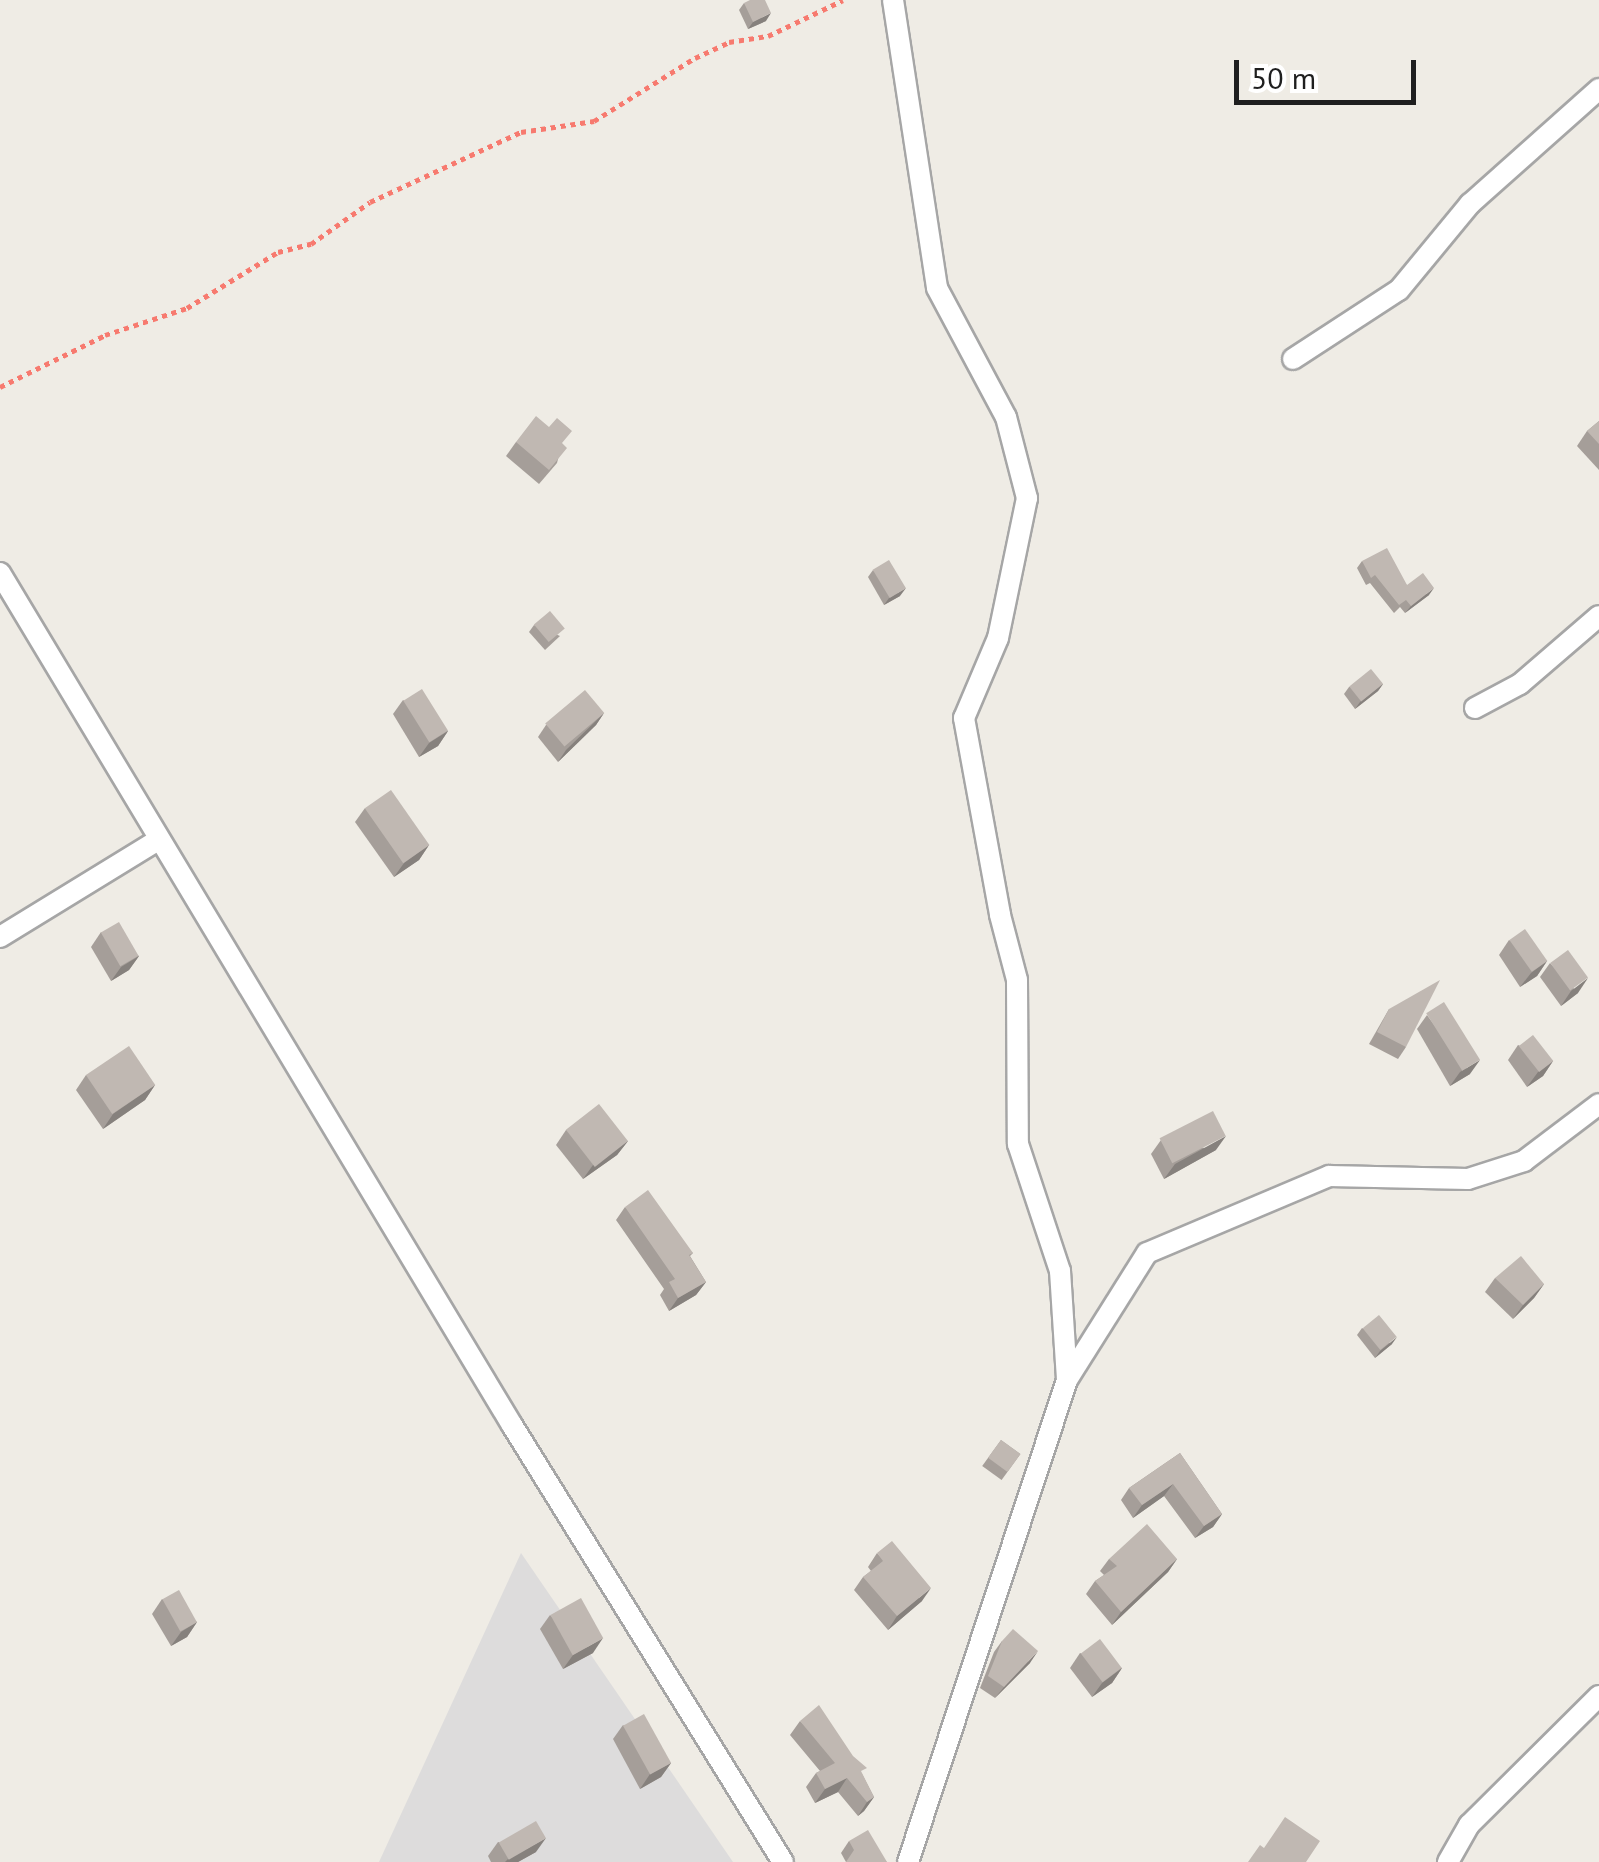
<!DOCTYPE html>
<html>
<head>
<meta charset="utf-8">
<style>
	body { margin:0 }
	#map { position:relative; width:1599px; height:1862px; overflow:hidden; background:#efece5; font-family:"PT Sans",sans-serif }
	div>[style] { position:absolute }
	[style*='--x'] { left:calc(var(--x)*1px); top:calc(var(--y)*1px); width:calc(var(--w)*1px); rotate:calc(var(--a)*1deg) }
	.residential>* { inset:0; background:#dddcdc }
	.path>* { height:5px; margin-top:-2.5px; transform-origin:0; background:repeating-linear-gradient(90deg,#f77a6f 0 5px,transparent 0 10px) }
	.roads { filter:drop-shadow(2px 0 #a6a6a6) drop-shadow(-2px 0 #a6a6a6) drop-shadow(0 2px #a6a6a6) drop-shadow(0 -2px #a6a6a6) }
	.minor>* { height:20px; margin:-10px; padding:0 10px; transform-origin:10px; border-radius:10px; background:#fff }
	.wall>* { inset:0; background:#a59e99; transform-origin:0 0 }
	.shaded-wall>* { inset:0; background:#86817d }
	.building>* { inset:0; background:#c0b8b2; transform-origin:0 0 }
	span { translate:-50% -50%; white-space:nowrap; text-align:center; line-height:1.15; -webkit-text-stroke:9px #fff; paint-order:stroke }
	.scale { position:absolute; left:1234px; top:60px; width:182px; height:45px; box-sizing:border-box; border:5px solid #1f1f1f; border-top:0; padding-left:12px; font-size:30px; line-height:35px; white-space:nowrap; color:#1f1f1f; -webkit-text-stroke:8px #fff; paint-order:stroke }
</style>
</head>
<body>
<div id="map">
	<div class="residential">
		<i style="clip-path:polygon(521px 1553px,733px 1862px,379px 1862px)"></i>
	</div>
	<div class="path">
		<i style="--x:0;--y:387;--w:117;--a:-26.3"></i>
		<i style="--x:105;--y:335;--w:86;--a:-18.2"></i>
		<i style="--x:187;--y:308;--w:107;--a:-31.6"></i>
		<i style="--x:278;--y:252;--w:34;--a:-14"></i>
		<i style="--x:311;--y:244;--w:72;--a:-35.4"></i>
		<i style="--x:370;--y:202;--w:166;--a:-24.9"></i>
		<i style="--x:521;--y:132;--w:74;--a:-8.6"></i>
		<i style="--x:594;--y:121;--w:119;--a:-32"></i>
		<i style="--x:695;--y:58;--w:38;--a:-25"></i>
		<i style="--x:729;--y:42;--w:39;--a:-9"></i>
		<i style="--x:768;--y:36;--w:83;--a:-25.6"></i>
	</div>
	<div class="roads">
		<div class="minor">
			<i style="--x:893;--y:0;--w:291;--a:81.3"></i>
			<i style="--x:937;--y:288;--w:146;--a:61.9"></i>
			<i style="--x:1006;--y:417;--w:84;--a:75.5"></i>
			<i style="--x:1027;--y:498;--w:143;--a:101.7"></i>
			<i style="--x:998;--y:638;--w:87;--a:113"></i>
			<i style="--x:964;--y:718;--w:200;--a:79.6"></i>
			<i style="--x:1000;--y:915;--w:67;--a:75.3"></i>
			<i style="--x:1017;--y:980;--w:164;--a:89.7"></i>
			<i style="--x:1018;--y:1144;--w:134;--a:71.7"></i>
			<i style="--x:1060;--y:1271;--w:109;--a:86.3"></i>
			<i style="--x:1067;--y:1380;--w:508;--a:108.26"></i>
			<i style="--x:1293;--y:359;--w:126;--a:-33.1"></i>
			<i style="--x:1399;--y:290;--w:112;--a:-50.5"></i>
			<i style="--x:1470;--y:204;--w:173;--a:-41.7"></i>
			<i style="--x:0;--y:573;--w:994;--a:59"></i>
			<i style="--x:512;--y:1425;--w:514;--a:58.2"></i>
			<i style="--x:1475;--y:708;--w:51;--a:-28.1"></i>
			<i style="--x:1520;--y:684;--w:104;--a:-40.7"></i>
			<i style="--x:0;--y:937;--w:185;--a:-31.5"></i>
			<i style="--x:1067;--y:1380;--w:150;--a:-57.8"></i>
			<i style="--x:1147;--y:1253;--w:198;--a:-22.9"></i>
			<i style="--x:1329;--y:1176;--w:139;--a:1.2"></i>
			<i style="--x:1468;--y:1179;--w:59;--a:-17.8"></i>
			<i style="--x:1524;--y:1161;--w:94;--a:-37.2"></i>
			<i style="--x:1448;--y:1862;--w:43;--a:-60.4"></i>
			<i style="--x:1469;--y:1825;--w:183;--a:-44.8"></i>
		</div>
	</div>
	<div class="wall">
		<i style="clip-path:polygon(744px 3px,766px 21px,748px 29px,739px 10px)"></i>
		<i style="clip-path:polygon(1599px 421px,1599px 470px,1577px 446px,1587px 431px)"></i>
		<i style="clip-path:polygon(516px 442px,562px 444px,557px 463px,539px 484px,506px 456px)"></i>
		<i style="clip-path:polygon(1362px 561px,1407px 585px,1429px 595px,1405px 613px,1400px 607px,1394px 613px,1370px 583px,1366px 585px,1357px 568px)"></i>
		<i style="clip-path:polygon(873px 570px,900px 596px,884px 605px,868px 577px)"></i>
		<i style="clip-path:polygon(534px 625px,560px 636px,545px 650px,529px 632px)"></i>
		<i style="clip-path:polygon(1383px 684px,1378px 691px,1355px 709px,1344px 694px,1349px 687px)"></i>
		<i style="clip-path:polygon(403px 700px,448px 731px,438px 746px,419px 757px,393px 714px)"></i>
		<i style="clip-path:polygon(604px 713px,596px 725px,558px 762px,538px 737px,546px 725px)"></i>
		<i style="clip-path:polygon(365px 808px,429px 845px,419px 860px,394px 877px,355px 822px)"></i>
		<i style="clip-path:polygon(101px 932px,139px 956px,129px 970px,111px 981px,91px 947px)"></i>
		<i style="clip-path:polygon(1509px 940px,1547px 961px,1537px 976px,1520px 987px,1499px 955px)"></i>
		<i style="clip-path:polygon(1550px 963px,1578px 993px,1561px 1006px,1540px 977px)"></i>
		<i style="clip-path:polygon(1389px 1009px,1406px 1047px,1398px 1059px,1369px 1044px)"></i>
		<i style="clip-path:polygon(1427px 1015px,1470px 1074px,1450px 1086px,1417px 1029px)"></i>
		<i style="clip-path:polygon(1518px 1045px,1553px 1061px,1543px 1076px,1527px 1087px,1508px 1060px)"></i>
		<i style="clip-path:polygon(86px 1075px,155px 1085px,145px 1100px,103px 1129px,76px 1090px)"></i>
		<i style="clip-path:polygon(566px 1130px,628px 1141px,617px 1155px,583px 1179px,556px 1145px)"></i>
		<i style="clip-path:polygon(1161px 1140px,1216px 1150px,1164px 1179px,1151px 1154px)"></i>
		<i style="clip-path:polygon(625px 1207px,693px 1253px,690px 1256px,706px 1282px,696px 1295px,669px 1311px,660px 1295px,664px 1289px,616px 1220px)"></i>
		<i style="clip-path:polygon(1495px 1278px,1544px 1284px,1534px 1298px,1513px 1319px,1485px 1292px)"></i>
		<i style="clip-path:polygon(1362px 1328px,1392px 1344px,1375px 1358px,1357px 1335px)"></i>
		<i style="left:1001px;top:1440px;width:24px;height:32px;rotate:36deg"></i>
		<i style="clip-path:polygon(1180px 1453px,1222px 1514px,1213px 1527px,1195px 1538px,1164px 1496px,1133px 1518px,1121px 1500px,1129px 1488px)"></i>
		<i style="clip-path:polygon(877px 1553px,922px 1601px,888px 1630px,854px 1590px,863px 1577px,871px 1571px,868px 1567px)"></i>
		<i style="clip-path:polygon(1109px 1559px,1177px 1559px,1168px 1572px,1112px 1625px,1086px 1594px,1095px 1581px,1104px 1575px,1100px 1571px)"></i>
		<i style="clip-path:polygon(162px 1599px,197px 1622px,187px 1637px,171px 1646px,152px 1614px)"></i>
		<i style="clip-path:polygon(550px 1615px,593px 1653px,563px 1669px,540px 1629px)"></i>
		<i style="clip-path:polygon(1002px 1641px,1030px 1663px,995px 1698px,980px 1688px,994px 1652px)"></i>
		<i style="clip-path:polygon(1080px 1653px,1122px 1668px,1112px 1683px,1092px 1697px,1070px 1668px)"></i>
		<i style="clip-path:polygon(800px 1721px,862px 1774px,874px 1797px,864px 1811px,858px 1816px,838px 1792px,815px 1803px,806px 1787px,816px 1773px,820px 1771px,790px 1735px)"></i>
		<i style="clip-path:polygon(623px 1725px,671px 1763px,661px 1777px,640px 1789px,613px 1739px)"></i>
		<i style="clip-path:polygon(849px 1841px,887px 1862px,846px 1862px,841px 1853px)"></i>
		<i style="clip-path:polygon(498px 1842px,536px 1852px,518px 1862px,491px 1862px,488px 1856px)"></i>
	</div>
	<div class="shaded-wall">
		<i style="clip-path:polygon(771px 13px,766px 21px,748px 29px,753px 22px)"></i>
		<i style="clip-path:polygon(906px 588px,900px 596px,884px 605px,889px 598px)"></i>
		<i style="clip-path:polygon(1434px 588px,1429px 595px,1405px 613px,1411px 606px)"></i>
		<i style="clip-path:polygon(1383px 684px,1378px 691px,1355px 709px,1360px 702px)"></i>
		<i style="clip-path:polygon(604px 713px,596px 725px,558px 762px,566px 750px)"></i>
		<i style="clip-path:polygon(448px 731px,438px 746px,419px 757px,429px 743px)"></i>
		<i style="clip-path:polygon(429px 845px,419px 860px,394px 877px,404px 863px)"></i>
		<i style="clip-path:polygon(139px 956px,129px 970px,111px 981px,121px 967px)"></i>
		<i style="clip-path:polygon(1547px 961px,1537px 976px,1520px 987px,1531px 973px)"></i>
		<i style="clip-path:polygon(1588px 978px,1578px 993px,1561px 1006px,1571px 991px)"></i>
		<i style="clip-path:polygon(1480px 1060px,1470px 1074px,1450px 1086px,1460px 1072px)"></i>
		<i style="clip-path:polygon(1553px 1061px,1543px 1076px,1527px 1087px,1538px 1072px)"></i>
		<i style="clip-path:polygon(155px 1085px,145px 1100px,103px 1129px,113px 1114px)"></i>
		<i style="clip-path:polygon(1226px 1136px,1216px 1150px,1164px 1179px,1175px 1164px)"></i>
		<i style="clip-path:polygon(628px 1141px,617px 1155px,583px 1179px,593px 1165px)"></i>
		<i style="clip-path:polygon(706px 1282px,696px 1295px,669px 1311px,678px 1298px)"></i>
		<i style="clip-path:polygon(1544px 1284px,1534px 1298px,1513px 1319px,1523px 1305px)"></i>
		<i style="clip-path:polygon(1397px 1337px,1392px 1344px,1375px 1358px,1380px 1351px)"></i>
		<i style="clip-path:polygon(1173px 1484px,1164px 1496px,1133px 1518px,1142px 1505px)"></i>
		<i style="clip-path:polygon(1222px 1514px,1213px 1527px,1195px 1538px,1204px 1526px)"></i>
		<i style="clip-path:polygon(1177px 1559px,1168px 1572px,1112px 1625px,1121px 1612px)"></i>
		<i style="clip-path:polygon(931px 1588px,922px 1601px,888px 1630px,897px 1616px)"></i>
		<i style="clip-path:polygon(197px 1622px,187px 1637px,171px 1646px,181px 1632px)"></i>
		<i style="clip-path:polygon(603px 1638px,593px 1653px,563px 1669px,573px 1655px)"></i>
		<i style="clip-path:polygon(1038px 1651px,1030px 1663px,995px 1698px,1004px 1687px)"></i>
		<i style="clip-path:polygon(1122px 1668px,1112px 1683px,1092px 1697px,1102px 1683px)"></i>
		<i style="clip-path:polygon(671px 1763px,661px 1777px,640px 1789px,650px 1774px)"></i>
		<i style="clip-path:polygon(847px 1778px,838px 1792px,815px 1803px,825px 1789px)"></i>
		<i style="clip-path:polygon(874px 1797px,864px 1811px,858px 1816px,867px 1802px)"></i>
		<i style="clip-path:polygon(546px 1838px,536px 1852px,518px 1862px,505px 1862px,508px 1859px)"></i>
	</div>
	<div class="building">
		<i style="clip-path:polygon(750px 0,765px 0,771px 13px,753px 22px,744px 3px)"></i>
		<i style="clip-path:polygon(536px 416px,549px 427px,557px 418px,572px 431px,562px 443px,567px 448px,549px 470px,516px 442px)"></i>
		<i style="clip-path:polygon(1599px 421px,1599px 444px,1587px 431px)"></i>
		<i style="clip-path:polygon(1387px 548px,1407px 585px,1423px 573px,1434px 588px,1411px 606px,1406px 600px,1399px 605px,1375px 575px,1371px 578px,1362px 561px)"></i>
		<i style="left:889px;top:560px;width:33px;height:19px;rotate:59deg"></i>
		<i style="left:550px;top:611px;width:23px;height:21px;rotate:50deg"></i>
		<i style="left:1371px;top:669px;width:19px;height:28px;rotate:51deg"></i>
		<i style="left:422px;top:689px;width:49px;height:22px;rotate:58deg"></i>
		<i style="left:585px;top:690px;width:30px;height:52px;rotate:50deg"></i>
		<i style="left:391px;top:790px;width:67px;height:32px;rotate:55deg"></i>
		<i style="left:119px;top:922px;width:39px;height:21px;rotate:60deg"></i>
		<i style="left:1525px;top:929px;width:39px;height:19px;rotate:55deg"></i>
		<i style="left:1568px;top:950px;width:34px;height:22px;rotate:54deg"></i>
		<i style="clip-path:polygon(1440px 980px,1406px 1047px,1377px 1032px,1389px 1009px)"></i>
		<i style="left:1444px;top:1002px;width:68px;height:21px;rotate:58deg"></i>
		<i style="left:1533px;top:1035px;width:33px;height:18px;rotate:52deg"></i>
		<i style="left:129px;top:1046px;width:47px;height:52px;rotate:56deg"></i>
		<i style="left:599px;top:1104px;width:47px;height:42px;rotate:52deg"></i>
		<i style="left:1213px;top:1111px;width:28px;height:60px;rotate:63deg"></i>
		<i style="clip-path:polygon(648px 1190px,693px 1253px,689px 1255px,706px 1282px,678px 1298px,669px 1282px,675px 1279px,625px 1207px)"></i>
		<i style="clip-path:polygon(1521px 1256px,1544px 1284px,1523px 1305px,1495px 1278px)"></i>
		<i style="left:1379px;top:1315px;width:28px;height:21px;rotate:51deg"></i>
		<i style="left:1001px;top:1440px;width:24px;height:22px;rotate:36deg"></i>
		<i style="clip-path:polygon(1180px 1453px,1222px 1514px,1204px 1526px,1173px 1484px,1142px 1505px,1129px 1488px)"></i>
		<i style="clip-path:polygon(1147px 1524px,1177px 1559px,1121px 1612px,1095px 1581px,1117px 1566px,1109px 1559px)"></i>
		<i style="clip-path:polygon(892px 1541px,931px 1588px,897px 1616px,863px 1577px,883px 1561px,877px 1553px)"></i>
		<i style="left:179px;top:1590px;width:37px;height:19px;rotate:61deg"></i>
		<i style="left:581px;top:1598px;width:46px;height:35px;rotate:61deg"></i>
		<i style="clip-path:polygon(1013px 1629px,1038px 1651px,1004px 1687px,988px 1676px,1002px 1641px)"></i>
		<i style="left:1100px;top:1639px;width:36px;height:24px;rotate:53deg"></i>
		<i style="clip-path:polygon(819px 1705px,853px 1756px,867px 1768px,861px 1771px,874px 1797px,867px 1802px,847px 1778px,825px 1789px,816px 1773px,835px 1763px,800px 1721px)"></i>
		<i style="left:644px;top:1714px;width:56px;height:24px;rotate:61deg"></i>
		<i style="clip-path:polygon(1285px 1817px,1320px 1841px,1306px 1862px,1248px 1862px,1260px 1845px,1264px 1848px)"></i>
		<i style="left:536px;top:1821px;width:20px;height:43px;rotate:60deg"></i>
		<i style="clip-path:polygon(868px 1830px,887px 1862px,846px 1862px,854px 1850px,849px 1841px)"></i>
	</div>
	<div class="scale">50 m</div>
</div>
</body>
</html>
